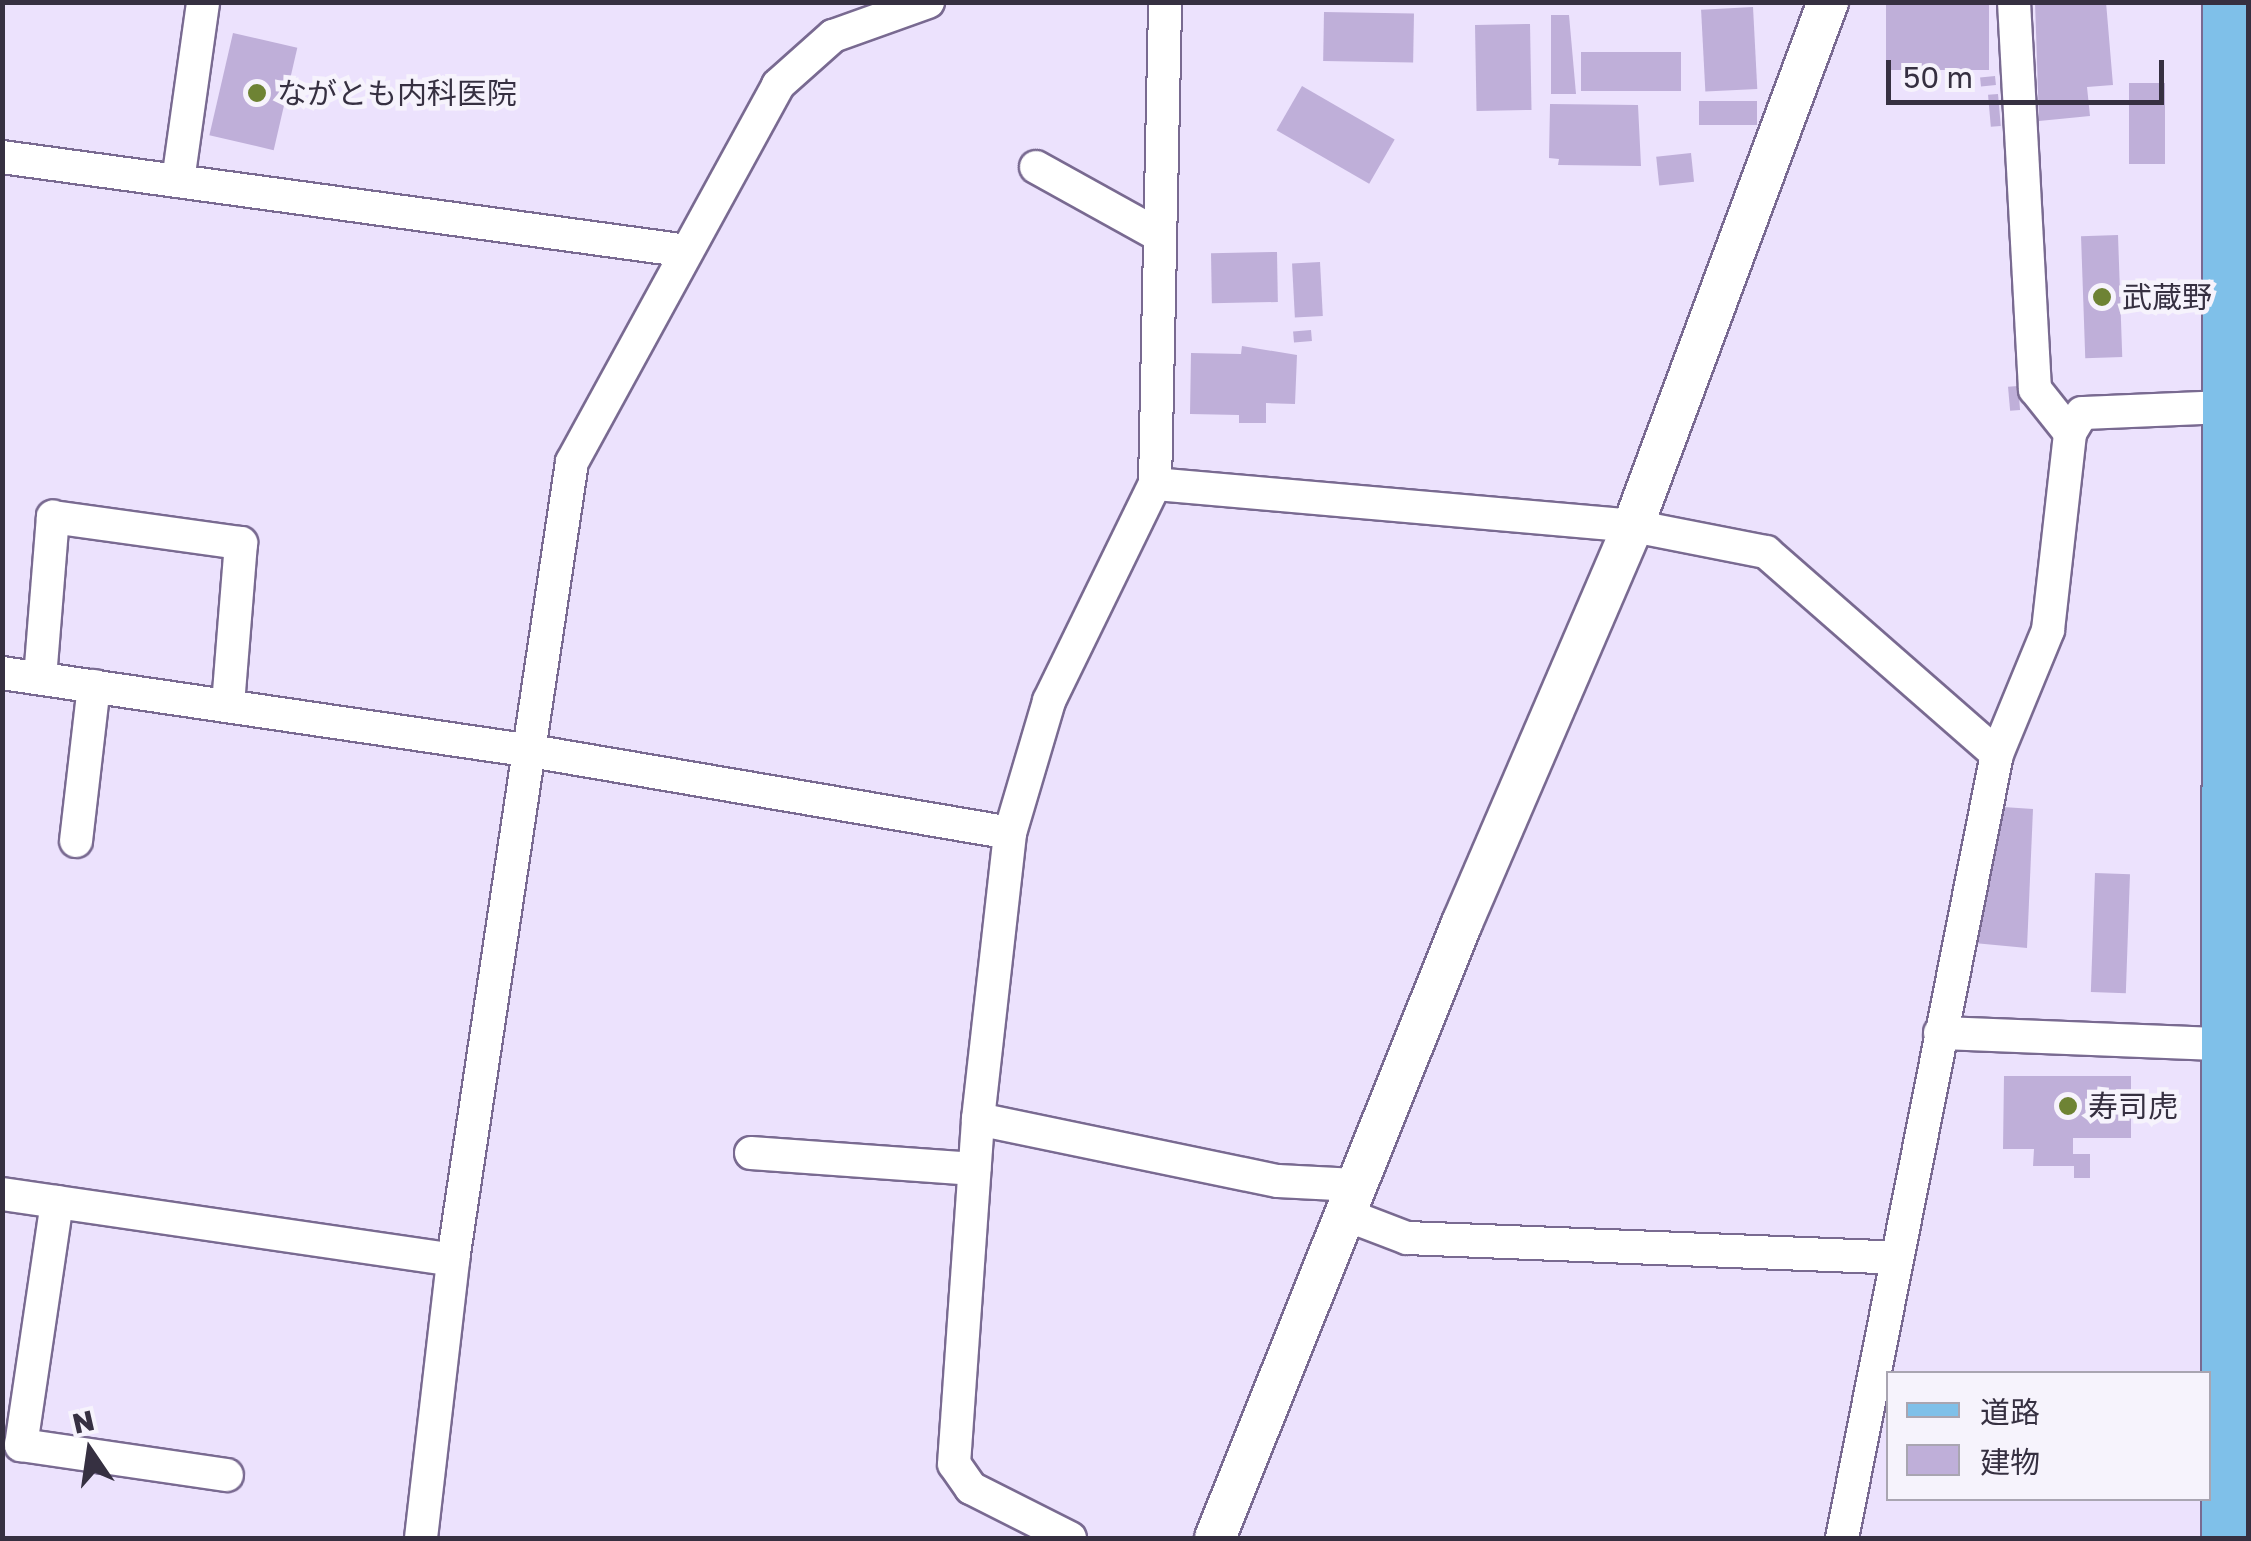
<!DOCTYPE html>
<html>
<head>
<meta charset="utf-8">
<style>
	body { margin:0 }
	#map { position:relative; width:2251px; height:1541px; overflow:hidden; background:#ece2fd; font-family:"Golos Text","Noto Sans JP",sans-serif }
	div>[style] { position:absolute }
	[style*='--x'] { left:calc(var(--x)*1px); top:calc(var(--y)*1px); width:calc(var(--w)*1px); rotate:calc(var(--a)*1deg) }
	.building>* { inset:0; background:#bfafd9; transform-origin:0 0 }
	.roads { filter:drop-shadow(2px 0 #796a91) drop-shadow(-2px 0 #796a91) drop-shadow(0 2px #796a91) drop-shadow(0 -2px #796a91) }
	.minor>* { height:32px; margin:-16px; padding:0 16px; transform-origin:16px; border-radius:16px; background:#fff }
	.tertiary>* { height:40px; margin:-20px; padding:0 20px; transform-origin:20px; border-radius:20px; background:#fff }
	.primary>* { height:50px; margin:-25px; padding:0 25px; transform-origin:25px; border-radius:25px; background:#7fc0e9 }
	.dots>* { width:28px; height:28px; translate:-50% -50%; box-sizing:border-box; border:5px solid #f6f3fc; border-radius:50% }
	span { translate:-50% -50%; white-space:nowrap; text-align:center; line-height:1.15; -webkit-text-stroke:9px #f6f3fc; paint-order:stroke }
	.poi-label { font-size:30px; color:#363041 }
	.left { translate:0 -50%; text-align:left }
	.frame { position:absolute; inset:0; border:5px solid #363041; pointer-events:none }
	.legend { position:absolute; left:1886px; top:1371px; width:325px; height:130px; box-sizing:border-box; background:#f6f3fc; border:2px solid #a9a5b1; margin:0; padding:12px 18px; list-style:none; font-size:30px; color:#363041 }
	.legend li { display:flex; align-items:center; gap:20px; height:50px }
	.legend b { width:50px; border:2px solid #a9a5b1 }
	.north { position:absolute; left:40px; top:1401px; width:100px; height:100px; -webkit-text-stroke:8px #f6f3fc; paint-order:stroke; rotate:347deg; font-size:28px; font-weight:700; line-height:40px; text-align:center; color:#363041 }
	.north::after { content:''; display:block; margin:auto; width:35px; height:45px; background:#363041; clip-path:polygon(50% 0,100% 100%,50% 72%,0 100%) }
	.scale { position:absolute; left:1886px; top:60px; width:278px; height:45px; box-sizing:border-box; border:5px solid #363041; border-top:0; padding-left:12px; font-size:30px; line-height:35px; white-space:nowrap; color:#363041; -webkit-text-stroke:8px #f6f3fc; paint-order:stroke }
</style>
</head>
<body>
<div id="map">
	<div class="building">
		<i style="left:1886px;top:2px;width:103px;height:68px"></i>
		<i style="clip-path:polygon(2035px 2px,2106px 2px,2113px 85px,2087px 87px,2090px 116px,2039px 121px)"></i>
		<i style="left:1753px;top:7px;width:82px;height:52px;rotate:87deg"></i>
		<i style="left:1324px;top:12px;width:90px;height:49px;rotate:1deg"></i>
		<i style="clip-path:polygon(1551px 15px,1569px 15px,1576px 94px,1551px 94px)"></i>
		<i style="left:1530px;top:24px;width:86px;height:55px;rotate:89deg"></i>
		<i style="left:233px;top:33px;width:66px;height:105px;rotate:13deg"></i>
		<i style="left:1681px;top:52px;width:39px;height:100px;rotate:90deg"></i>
		<i style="left:1995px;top:76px;width:9px;height:15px;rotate:84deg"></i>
		<i style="left:2129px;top:83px;width:36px;height:81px"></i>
		<i style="left:1302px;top:86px;width:107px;height:51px;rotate:30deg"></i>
		<i style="left:1998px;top:94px;width:32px;height:10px;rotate:85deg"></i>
		<i style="left:1699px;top:101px;width:58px;height:24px"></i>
		<i style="clip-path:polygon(1550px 104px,1638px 105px,1641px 166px,1558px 165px,1559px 159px,1549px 158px)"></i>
		<i style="left:1691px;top:153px;width:29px;height:35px;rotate:84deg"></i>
		<i style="left:2118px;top:235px;width:122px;height:37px;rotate:88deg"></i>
		<i style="left:1277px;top:252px;width:50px;height:66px;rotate:89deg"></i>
		<i style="left:1320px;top:262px;width:54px;height:28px;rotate:87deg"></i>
		<i style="left:1311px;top:330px;width:11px;height:18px;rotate:85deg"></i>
		<i style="clip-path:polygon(1242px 346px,1297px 355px,1295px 404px,1266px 403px,1266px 423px,1239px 423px,1239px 415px,1190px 414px,1191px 353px,1241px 354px)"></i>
		<i style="left:2018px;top:386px;width:24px;height:10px;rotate:85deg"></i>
		<i style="clip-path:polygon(2003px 807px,2033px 809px,2027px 948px,1974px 943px)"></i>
		<i style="left:2095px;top:873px;width:35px;height:119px;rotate:2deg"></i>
		<i style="clip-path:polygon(2004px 1076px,2131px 1076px,2131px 1138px,2073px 1138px,2073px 1154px,2090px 1154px,2090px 1178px,2074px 1178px,2074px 1166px,2033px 1166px,2034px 1149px,2003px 1149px)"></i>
	</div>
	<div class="roads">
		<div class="minor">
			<i style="--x:2014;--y:2;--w:388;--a:86.9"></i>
			<i style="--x:2035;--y:389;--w:56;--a:51.5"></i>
			<i style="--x:2;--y:157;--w:691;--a:7.81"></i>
			<i style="--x:1036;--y:167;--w:136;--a:29"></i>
			<i style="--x:178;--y:181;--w:181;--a:-82"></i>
			<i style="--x:1155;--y:484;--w:480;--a:5"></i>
			<i style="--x:1633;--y:526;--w:136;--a:11.1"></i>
			<i style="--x:1766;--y:552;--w:307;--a:41.2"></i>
			<i style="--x:1997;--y:754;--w:799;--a:101.18"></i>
			<i style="--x:2;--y:673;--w:529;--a:8.38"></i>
			<i style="--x:525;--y:750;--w:492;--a:9.7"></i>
			<i style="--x:40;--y:678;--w:162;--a:-85.4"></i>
			<i style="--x:53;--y:517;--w:190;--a:7.9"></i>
			<i style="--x:241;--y:543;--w:162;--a:94.6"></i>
			<i style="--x:1997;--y:754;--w:134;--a:-67.6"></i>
			<i style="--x:2048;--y:630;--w:198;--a:-83.6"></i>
			<i style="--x:2070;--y:433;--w:23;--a:-59"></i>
			<i style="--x:2082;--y:413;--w:145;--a:-2.4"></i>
			<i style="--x:76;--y:841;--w:156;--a:-83.4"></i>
			<i style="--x:1940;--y:1033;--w:304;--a:2.3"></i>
			<i style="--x:978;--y:1119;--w:306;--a:11.7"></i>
			<i style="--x:1278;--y:1181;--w:78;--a:2.9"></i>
			<i style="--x:751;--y:1153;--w:224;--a:4.1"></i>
			<i style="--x:2;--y:1194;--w:456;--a:8.3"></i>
			<i style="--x:57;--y:1202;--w:246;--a:98.4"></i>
			<i style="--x:21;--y:1445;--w:208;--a:8.3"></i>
			<i style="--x:1344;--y:1214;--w:67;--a:20.9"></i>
			<i style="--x:1407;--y:1238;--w:489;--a:2.3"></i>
			<i style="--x:421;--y:1538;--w:280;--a:-83.4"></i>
			<i style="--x:453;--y:1260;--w:807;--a:-81.52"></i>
			<i style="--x:572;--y:462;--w:430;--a:-61.3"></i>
			<i style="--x:778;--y:85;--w:74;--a:-41.7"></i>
			<i style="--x:833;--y:36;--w:101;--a:-19.7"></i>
			<i style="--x:1070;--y:1538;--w:111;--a:-153.2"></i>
			<i style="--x:971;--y:1488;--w:29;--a:-125"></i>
			<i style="--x:954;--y:1464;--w:346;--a:-86"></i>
			<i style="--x:978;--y:1119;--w:288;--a:-83.6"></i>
			<i style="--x:1010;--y:833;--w:138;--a:-73.5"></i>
			<i style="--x:1049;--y:701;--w:242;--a:-64"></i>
			<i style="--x:1155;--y:484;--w:482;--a:-88.8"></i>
		</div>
		<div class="tertiary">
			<i style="--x:1215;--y:1538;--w:663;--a:-68.12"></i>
			<i style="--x:1462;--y:923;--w:432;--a:-66.7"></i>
			<i style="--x:1633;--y:526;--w:559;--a:-69.59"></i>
		</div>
		<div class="primary">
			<i style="--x:2227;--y:1538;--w:1536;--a:-89.96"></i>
		</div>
	</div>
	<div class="dots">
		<i style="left:257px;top:93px;background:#6e8334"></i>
		<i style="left:2102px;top:297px;background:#6e8334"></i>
		<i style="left:2068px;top:1106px;background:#6e8334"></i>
	</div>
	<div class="poi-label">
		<span class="left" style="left:277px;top:93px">ながとも内科医院</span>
		<span class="left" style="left:2122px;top:297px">武蔵野</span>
		<span class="left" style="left:2088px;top:1106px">寿司虎</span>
	</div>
	<div class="frame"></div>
	<ul class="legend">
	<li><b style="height:12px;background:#7fc0e9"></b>道路</li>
	<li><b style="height:28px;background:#bfafd9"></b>建物</li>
	</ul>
	<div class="north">N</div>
	<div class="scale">50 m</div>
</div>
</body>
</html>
